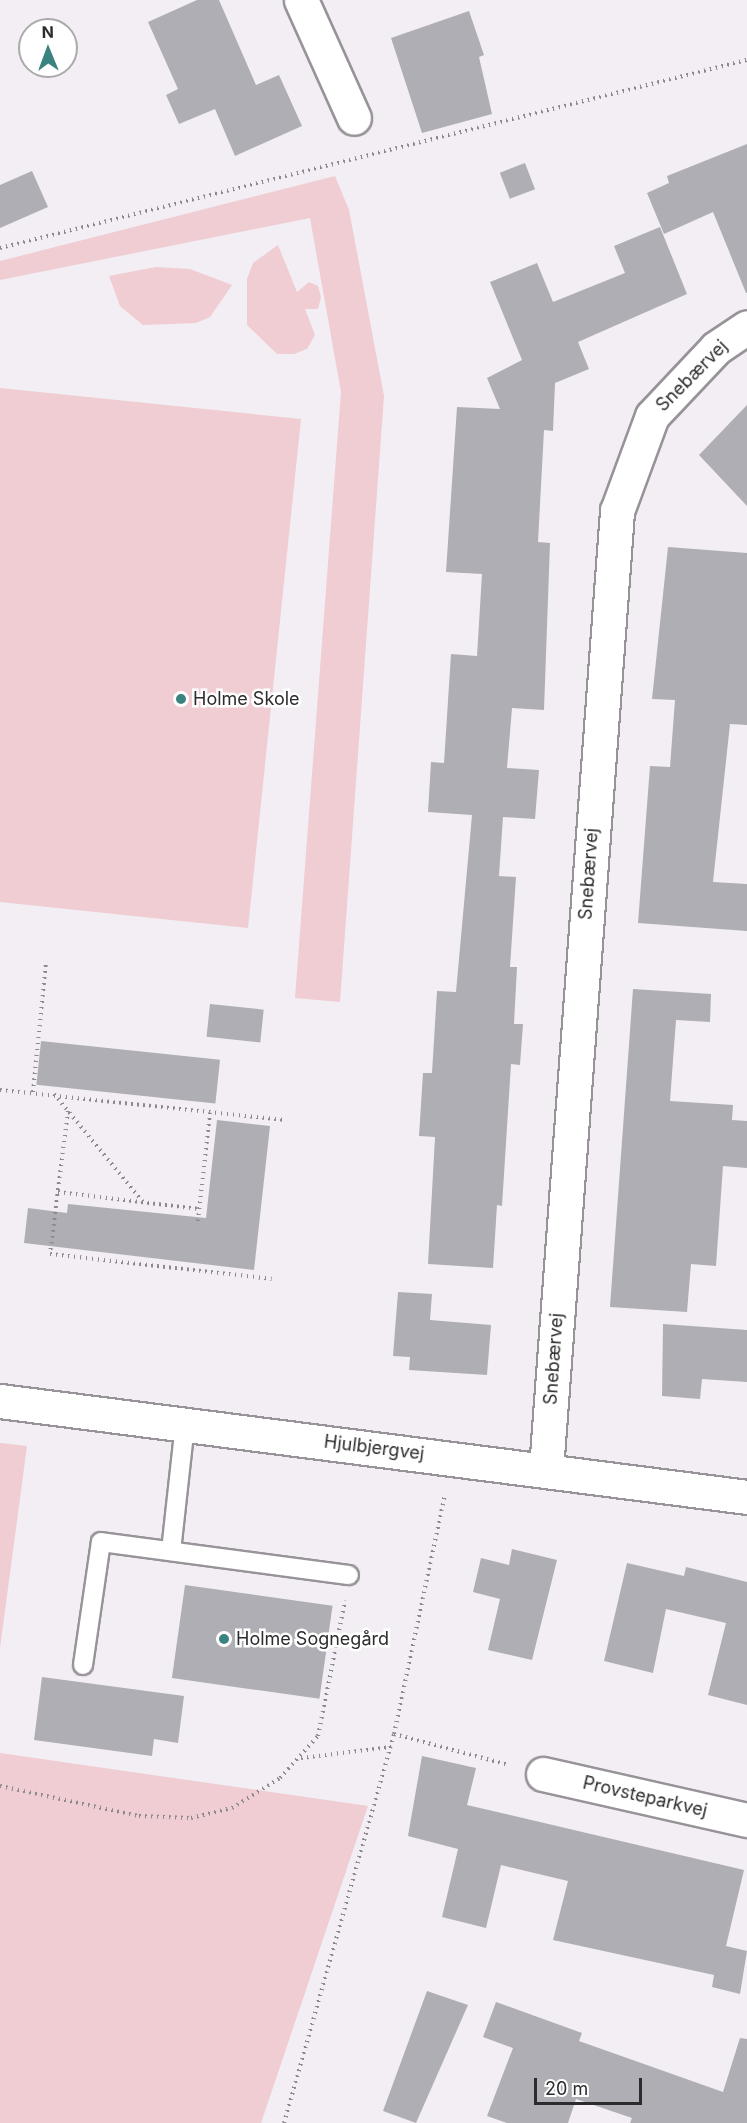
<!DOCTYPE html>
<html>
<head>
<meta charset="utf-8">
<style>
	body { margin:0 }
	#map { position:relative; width:747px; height:2123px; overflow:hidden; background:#f2eef4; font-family:Inter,sans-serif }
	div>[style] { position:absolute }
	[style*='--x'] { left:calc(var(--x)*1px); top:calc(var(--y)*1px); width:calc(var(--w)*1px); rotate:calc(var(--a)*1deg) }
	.green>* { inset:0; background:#efcdd2 }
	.building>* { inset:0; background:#afaeb5; transform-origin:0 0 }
	.path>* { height:4px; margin-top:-2px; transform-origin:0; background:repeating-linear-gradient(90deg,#8d8a8e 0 1.5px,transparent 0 6px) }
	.roads { filter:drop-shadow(2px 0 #979398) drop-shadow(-2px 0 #979398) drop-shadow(0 2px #979398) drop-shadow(0 -2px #979398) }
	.service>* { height:18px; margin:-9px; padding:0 9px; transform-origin:9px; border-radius:9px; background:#fff }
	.minor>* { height:33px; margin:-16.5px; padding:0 16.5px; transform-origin:16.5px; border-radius:16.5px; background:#fff }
	.dots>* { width:16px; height:16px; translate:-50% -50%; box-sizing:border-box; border:3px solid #fff; border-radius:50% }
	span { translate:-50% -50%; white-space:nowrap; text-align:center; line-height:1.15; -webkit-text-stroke:5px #fff; paint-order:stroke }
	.street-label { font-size:18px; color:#2c2b2d }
	.poi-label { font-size:18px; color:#2c2b2d }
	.left { translate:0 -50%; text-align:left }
	.north { position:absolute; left:18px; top:18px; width:60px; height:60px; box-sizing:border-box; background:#fff; border:2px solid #abaaab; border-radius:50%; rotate:359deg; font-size:16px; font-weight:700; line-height:24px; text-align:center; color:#2c2b2d }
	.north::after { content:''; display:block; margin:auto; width:21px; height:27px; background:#3b8381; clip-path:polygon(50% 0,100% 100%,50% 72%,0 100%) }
	.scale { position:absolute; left:534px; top:2078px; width:108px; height:27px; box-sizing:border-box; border:3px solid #2c2b2d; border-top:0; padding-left:8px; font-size:18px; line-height:21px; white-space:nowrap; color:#2c2b2d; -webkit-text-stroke:4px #fff; paint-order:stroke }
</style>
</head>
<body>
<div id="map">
	<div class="green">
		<i style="clip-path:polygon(335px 176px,349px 210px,384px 396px,340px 1002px,295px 998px,341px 392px,310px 218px,0 280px,0 261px)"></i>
		<i style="clip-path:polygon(278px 245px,297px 292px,309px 282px,318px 286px,321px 297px,318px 309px,305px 309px,315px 335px,307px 349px,294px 354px,277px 354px,247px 325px,247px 279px,253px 263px)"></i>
		<i style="clip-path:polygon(156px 267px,190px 269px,232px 285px,210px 317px,196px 323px,143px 325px,120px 306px,109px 276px)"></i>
		<i style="clip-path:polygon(0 388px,301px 419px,248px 928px,0 902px)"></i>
		<i style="clip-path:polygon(0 1443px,27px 1446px,0 1648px)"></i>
		<i style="clip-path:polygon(0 1753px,368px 1806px,261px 2123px,0 2123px)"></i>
	</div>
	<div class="building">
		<i style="clip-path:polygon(197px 0,219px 0,256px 85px,279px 75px,302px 126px,235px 156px,215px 109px,179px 124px,166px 95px,178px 89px,148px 22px)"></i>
		<i style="clip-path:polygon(469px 11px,484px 55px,479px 57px,492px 114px,422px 133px,391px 38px)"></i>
		<i style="clip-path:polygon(747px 144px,747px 293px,746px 293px,713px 212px,664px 234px,647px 193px,669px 183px,667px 176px)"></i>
		<i style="left:525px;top:163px;width:28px;height:27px;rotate:69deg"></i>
		<i style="clip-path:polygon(32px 171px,48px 207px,0 228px,0 185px)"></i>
		<i style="clip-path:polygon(660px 227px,687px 294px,578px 342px,589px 369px,555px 383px,553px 431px,544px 430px,538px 542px,550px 543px,544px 710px,512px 708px,507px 768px,539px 770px,535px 819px,503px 817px,499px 876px,516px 877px,510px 967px,517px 967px,514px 1024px,523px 1024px,520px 1065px,511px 1064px,502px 1206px,497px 1205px,493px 1268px,428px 1264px,435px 1137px,419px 1136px,423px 1073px,432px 1073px,437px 991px,456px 992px,472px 815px,428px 812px,431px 762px,444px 763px,451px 654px,477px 656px,482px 574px,446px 572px,457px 407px,500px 409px,487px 378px,522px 360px,490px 282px,537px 263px,553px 302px,625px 273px,614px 246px)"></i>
		<i style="clip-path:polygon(747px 405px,747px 506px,699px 455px)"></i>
		<i style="clip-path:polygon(668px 547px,747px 553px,747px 725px,730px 724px,713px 882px,747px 884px,747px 931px,638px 923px,650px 766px,670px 767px,675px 700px,652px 699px)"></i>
		<i style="clip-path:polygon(633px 989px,711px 994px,710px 1022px,676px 1020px,670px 1101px,733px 1105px,732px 1120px,747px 1121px,747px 1168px,723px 1166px,716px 1266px,691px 1264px,687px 1312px,610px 1307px)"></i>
		<i style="left:210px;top:1004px;width:54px;height:33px;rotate:6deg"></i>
		<i style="left:41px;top:1041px;width:180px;height:44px;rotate:6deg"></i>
		<i style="clip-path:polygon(217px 1120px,270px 1126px,254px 1270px,24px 1243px,28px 1208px,67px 1213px,68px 1204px,206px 1218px)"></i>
		<i style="clip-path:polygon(398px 1292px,432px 1294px,430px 1320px,491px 1325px,487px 1375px,409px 1370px,410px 1357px,393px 1356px)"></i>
		<i style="clip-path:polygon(663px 1324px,747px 1330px,747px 1382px,702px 1379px,700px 1399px,662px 1396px)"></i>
		<i style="clip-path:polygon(512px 1549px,557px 1560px,532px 1660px,488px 1650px,500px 1599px,473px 1592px,481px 1558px,509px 1565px)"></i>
		<i style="clip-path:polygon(627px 1563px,684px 1576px,686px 1567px,747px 1582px,747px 1705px,708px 1695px,726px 1623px,666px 1609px,653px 1673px,604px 1661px)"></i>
		<i style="left:185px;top:1585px;width:149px;height:94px;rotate:8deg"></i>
		<i style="clip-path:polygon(42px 1677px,184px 1696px,178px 1743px,154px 1739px,152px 1756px,34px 1740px)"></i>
		<i style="clip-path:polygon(422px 1756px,476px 1768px,467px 1805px,744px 1870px,726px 1946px,747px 1951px,740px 1994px,712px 1987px,714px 1975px,553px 1940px,568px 1881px,501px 1865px,486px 1928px,442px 1917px,458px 1849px,408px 1836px)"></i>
		<i style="clip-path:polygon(427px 1991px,468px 2005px,416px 2123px,383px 2111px)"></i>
		<i style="clip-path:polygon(496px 2002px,582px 2033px,579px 2041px,723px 2092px,740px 2038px,747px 2039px,747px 2123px,630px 2123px,632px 2118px,576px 2099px,568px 2123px,507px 2123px,487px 2116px,513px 2048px,483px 2037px)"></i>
	</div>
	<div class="path">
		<i style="--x:0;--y:248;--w:770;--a:-14.13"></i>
		<i style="--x:0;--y:1090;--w:287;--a:6"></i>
		<i style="--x:33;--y:1092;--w:131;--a:-84.3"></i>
		<i style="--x:54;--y:1094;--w:140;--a:50.5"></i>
		<i style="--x:68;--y:1111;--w:144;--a:97.2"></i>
		<i style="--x:50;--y:1254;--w:223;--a:6.4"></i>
		<i style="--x:58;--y:1192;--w:142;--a:6.9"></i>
		<i style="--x:198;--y:1221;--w:109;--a:-83.7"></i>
		<i style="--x:394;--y:1734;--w:119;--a:15.1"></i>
		<i style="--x:301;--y:1758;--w:91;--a:-7"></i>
		<i style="--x:0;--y:1786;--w:142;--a:12.2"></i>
		<i style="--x:139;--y:1816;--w:52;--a:2.2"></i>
		<i style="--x:191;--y:1818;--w:42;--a:-13.7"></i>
		<i style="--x:232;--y:1808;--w:57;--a:-32"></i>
		<i style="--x:280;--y:1778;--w:57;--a:-47.9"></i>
		<i style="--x:318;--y:1736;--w:138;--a:-78.7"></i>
		<i style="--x:284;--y:2123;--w:404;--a:-74.2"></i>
		<i style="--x:394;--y:1734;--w:245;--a:-78"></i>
	</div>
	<div class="roads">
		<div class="service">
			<i style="--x:171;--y:1551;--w:127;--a:-83.7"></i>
			<i style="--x:83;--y:1665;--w:124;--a:-81.7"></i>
			<i style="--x:101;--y:1542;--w:250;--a:7.6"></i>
		</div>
		<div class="minor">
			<i style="--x:301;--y:0;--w:129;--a:65.8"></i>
			<i style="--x:0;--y:1401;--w:753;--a:7.32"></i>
			<i style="--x:546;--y:1469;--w:961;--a:-85.76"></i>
			<i style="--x:617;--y:511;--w:101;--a:-69.8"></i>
			<i style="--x:652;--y:416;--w:93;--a:-46.7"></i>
			<i style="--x:716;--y:348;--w:37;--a:-34"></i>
			<i style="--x:543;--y:1774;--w:209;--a:12.7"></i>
		</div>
	</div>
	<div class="dots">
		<i style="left:181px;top:699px;background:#3b8381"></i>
		<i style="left:224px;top:1639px;background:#3b8381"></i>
	</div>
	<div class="street-label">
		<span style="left:692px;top:376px;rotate:-45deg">Snebærvej</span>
		<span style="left:589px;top:874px;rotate:-86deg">Snebærvej</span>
		<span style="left:554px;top:1359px;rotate:-86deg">Snebærvej</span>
		<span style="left:374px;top:1448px;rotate:7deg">Hjulbjergvej</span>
		<span style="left:645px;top:1797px;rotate:13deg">Provsteparkvej</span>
	</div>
	<div class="poi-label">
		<span class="left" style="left:193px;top:699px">Holme Skole</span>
		<span class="left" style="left:236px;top:1639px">Holme Sognegård</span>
	</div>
	<div class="north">N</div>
	<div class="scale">20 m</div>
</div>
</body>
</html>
